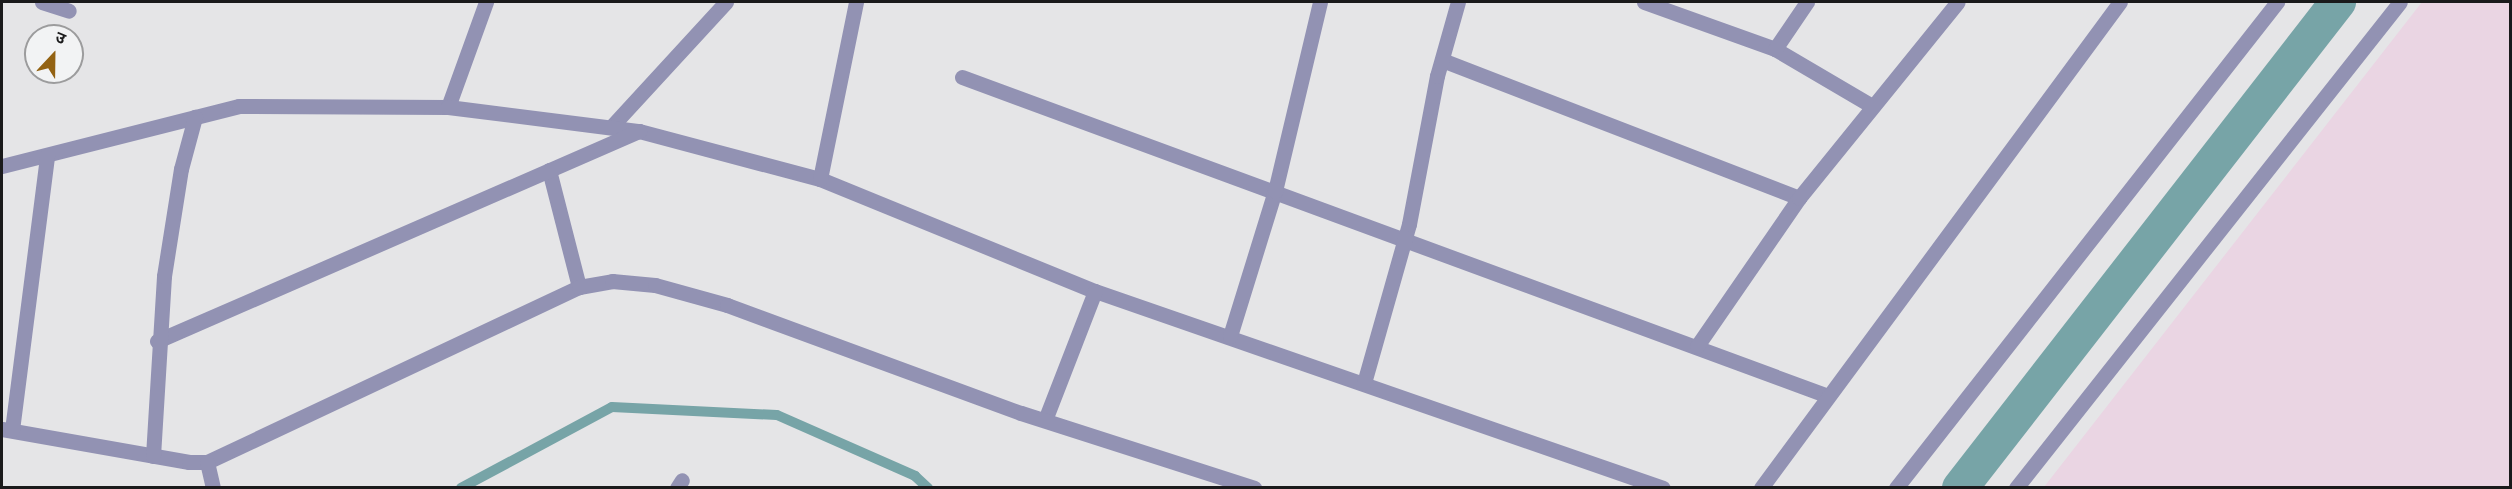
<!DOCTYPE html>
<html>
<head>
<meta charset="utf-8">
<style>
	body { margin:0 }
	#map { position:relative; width:2512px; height:489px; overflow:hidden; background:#e5e5e7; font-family:"Sofia Sans Condensed","Noto Sans Devanagari",sans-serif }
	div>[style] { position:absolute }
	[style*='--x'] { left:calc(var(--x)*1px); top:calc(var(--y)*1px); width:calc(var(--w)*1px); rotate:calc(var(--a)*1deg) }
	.industrial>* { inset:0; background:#ead5e3 }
	.stream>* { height:10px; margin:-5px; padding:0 5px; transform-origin:5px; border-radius:5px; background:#77a4a7 }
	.canal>* { height:36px; margin:-18px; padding:0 18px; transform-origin:18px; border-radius:18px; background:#77a4a7 }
	.minor>* { height:15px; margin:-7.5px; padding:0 7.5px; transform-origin:7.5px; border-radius:7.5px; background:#9292b3 }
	span { translate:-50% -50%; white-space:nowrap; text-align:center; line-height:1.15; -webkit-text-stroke:4.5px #f2f3f4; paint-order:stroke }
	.frame { position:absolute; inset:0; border:3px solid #1a1a1b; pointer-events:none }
	.north { position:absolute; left:24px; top:24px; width:60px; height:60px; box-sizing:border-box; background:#f2f3f4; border:2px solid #9c9c9d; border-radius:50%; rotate:22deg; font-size:16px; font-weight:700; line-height:24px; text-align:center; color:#1a1a1b }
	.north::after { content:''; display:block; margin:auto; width:21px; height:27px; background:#936212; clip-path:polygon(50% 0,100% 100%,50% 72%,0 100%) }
</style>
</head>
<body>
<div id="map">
	<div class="industrial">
		<i style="clip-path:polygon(2422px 2px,2510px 2px,2510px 487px,2044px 487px)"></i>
	</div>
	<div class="stream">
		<i style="--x:461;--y:488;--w:171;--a:-28.2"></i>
		<i style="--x:612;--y:407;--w:165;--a:2.8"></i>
		<i style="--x:777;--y:415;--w:151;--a:23.8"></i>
		<i style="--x:915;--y:476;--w:18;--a:43"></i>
	</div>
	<div class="canal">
		<i style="--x:1960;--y:488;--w:616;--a:-52.13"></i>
	</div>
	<div class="minor">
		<i style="--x:42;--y:2;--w:28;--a:18"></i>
		<i style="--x:1644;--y:2;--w:139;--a:19.7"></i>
		<i style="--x:1775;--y:49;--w:113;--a:30.4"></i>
		<i style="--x:1775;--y:49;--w:57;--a:-55.8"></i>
		<i style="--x:1442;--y:60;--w:383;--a:21.1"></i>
		<i style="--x:962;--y:77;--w:923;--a:20.22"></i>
		<i style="--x:448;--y:107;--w:112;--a:-70.1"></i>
		<i style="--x:611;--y:127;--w:170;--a:-47.4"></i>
		<i style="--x:2;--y:166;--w:244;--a:-14.2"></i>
		<i style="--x:239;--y:106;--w:209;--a:0.3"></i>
		<i style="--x:448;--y:107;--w:193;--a:7.2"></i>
		<i style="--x:639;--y:131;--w:187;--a:14.9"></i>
		<i style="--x:820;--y:179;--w:297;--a:22.2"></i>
		<i style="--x:1095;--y:291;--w:601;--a:19.13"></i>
		<i style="--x:549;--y:170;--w:121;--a:75.6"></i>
		<i style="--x:820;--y:179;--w:181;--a:-78.5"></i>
		<i style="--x:1230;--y:336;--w:152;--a:-72.8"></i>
		<i style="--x:1275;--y:191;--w:194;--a:-76.6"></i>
		<i style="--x:157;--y:341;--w:526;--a:-23.54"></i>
		<i style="--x:1697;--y:346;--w:180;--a:-55.4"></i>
		<i style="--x:1799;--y:198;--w:252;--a:-51"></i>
		<i style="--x:1364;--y:383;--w:165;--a:-74.2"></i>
		<i style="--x:1409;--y:224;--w:151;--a:-79.3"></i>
		<i style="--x:1437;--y:76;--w:77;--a:-74.2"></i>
		<i style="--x:1045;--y:420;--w:138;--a:-68.8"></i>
		<i style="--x:2;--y:429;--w:190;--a:10"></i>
		<i style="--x:189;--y:462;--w:18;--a:0"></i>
		<i style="--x:207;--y:462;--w:411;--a:-25.2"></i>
		<i style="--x:579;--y:287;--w:34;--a:-10"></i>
		<i style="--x:612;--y:281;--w:43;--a:5.3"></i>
		<i style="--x:655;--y:285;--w:75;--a:15.5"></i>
		<i style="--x:727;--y:305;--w:313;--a:20.2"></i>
		<i style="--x:1021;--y:413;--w:245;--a:17.8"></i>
		<i style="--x:12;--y:430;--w:277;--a:-82.7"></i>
		<i style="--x:153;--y:456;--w:180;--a:-86.5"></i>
		<i style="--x:164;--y:276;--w:108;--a:-81"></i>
		<i style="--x:181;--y:169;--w:54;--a:-74.9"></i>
		<i style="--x:207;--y:462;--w:27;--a:77"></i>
		<i style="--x:677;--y:488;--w:9;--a:-58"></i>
		<i style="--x:1761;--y:488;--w:604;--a:-53.55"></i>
		<i style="--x:1896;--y:488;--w:618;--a:-51.91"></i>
		<i style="--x:2016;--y:488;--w:619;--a:-51.69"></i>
	</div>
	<div class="frame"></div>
	<div class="north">उ</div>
</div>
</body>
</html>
